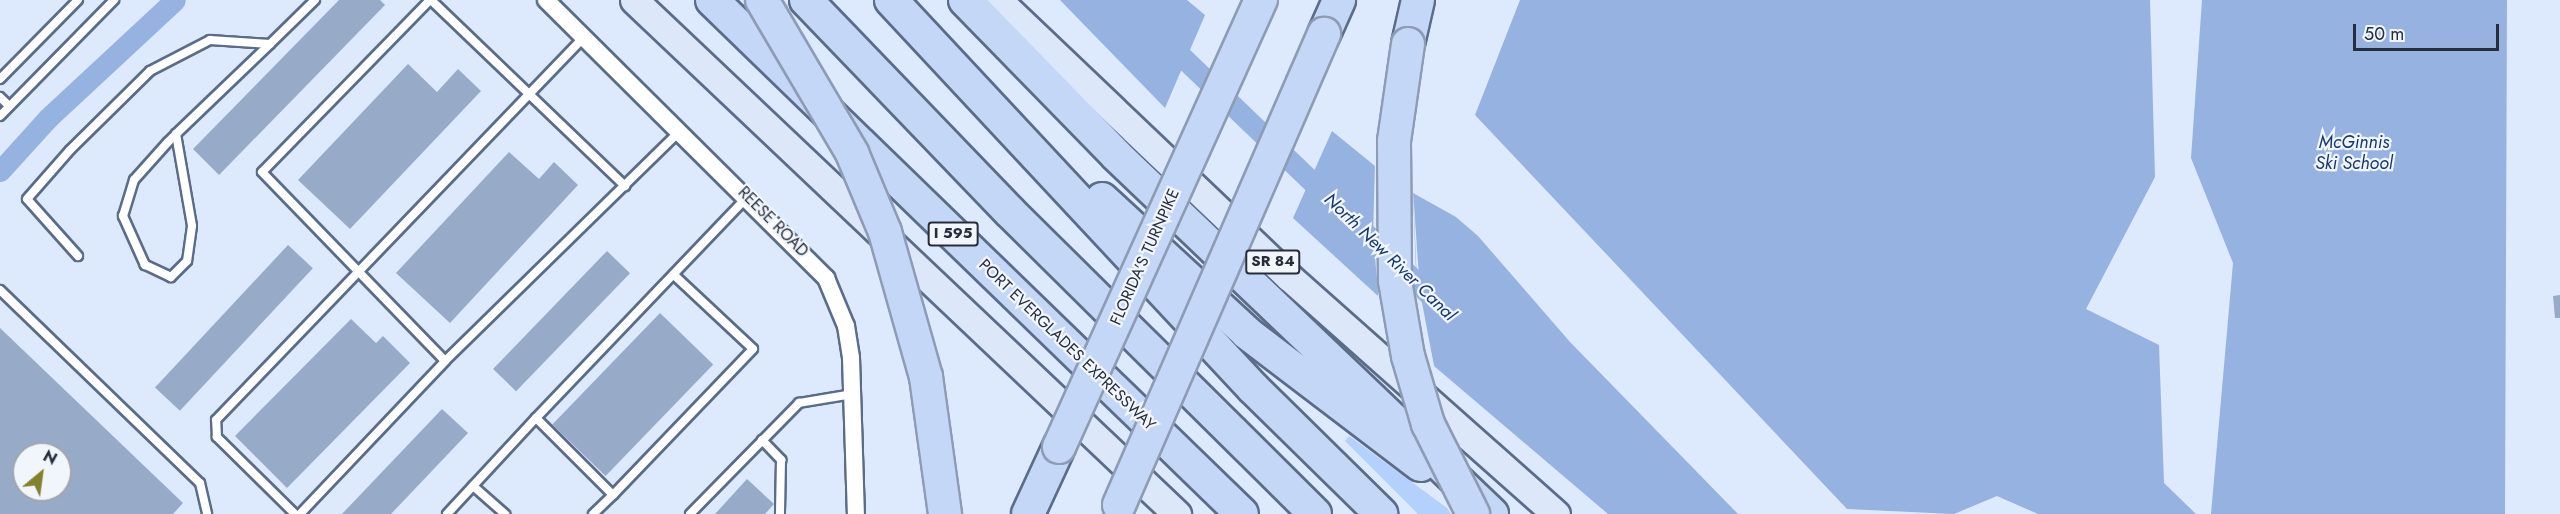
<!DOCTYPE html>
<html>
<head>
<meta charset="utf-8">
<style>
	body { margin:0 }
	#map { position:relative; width:2560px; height:514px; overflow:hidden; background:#dde9fc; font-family:Jost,sans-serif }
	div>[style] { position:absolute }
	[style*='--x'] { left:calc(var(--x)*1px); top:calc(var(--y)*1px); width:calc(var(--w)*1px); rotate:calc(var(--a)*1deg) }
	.green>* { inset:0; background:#b4d0fc }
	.water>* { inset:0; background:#95b2e0 }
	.pier>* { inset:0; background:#dde9fc }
	.canal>* { height:21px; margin:-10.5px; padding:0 10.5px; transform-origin:10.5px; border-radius:10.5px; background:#95b2e0 }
	.building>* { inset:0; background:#97aac8; transform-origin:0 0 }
	.roads { filter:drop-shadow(2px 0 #5b6c88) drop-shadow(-2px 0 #5b6c88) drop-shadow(0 2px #5b6c88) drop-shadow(0 -2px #5b6c88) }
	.lane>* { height:8px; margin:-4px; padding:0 4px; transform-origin:4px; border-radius:4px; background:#fff }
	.street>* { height:16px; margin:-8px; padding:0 8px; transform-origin:8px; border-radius:8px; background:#fff }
	.primary>* { height:27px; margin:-13.5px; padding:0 13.5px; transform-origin:13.5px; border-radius:13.5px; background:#dce7fa }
	.highway>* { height:32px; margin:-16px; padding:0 16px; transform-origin:16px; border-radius:16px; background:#c4d7f6 }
	.bridges { filter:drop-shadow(2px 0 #8d9cb4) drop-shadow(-2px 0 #8d9cb4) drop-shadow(0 2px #8d9cb4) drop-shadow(0 -2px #8d9cb4) }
	.highway-bridge>* { height:32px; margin:-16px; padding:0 16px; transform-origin:16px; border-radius:16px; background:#c4d7f6 }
	span { translate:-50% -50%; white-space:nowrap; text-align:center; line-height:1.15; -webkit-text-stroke:4.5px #f1f5fc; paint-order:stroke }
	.shield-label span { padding:2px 4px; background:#f1f5fc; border:2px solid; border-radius:4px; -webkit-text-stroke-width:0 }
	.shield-label { font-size:15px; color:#272e3a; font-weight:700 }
	.street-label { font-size:16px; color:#272e3a }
	.water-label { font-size:18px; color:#163971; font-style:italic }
	.north { position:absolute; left:12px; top:442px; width:60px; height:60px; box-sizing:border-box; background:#f1f5fc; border:2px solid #a0a5ae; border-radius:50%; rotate:29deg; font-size:16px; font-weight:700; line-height:24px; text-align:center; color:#272e3a }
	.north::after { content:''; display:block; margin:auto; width:21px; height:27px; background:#81822b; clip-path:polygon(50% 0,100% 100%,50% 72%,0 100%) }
	.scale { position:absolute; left:2353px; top:24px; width:146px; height:27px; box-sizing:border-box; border:3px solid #272e3a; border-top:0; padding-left:8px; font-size:18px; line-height:21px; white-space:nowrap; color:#272e3a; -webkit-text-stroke:4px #f1f5fc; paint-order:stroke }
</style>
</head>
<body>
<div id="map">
	<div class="green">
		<i style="clip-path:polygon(1349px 436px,1447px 508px,1451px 514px,1418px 514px,1345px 441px)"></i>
	</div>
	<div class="water">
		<i style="clip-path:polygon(1060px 0,1187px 0,1205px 15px,1165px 108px)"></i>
		<i style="clip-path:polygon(1520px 0,2150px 0,2155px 177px,2086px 309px,2159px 345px,2164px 483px,2196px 514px,2038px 514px,1997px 496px,1954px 514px,1847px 509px,1475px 115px)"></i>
		<i style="clip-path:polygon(2202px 0,2507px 0,2505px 514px,2211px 514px,2233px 263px,2191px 158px)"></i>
		<i style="clip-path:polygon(1332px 131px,1375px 166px,1378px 296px,1293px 218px)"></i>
		<i style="clip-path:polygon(1413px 193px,1456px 217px,1478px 236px,1570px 342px,1738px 514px,1608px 514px,1434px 366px,1416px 271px)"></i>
	</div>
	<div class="pier">
		<i style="clip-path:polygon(1375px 162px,1381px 296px,1379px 299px,1373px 237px)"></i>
		<i style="clip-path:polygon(1413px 190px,1421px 306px,1435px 371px,1418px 307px)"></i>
	</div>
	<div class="canal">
		<i style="--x:1123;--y:0;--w:287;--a:43.9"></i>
		<i style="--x:0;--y:171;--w:72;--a:-47.8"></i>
		<i style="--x:48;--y:118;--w:173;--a:-42.9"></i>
		<i style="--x:1353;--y:221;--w:118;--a:44"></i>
	</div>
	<div class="building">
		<i style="clip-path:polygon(339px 0,380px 0,385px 5px,219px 175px,193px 149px)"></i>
		<i style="clip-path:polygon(408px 64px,437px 92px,458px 69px,481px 91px,350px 229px,298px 180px)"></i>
		<i style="clip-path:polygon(509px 152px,539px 179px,554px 162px,578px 185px,450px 323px,396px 273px)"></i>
		<i style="left:288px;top:245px;width:34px;height:195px;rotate:43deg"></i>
		<i style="left:607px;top:251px;width:32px;height:164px;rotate:44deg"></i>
		<i style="clip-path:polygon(2560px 295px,2560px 318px,2555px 318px,2553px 296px)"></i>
		<i style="left:660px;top:313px;width:74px;height:155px;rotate:44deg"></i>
		<i style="clip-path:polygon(351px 319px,376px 343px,383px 336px,410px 363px,287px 488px,235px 436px)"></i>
		<i style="clip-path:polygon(evenodd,0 328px,183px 503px,173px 514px,0 514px,0 328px,24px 454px,60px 454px,60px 490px,24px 490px,24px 454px)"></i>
		<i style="clip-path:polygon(442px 409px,468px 433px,391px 514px,342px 514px)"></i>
		<i style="clip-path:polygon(747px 479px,774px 504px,765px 514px,715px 514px)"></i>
	</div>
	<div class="roads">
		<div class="lane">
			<i style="--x:430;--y:0;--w:240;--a:134.3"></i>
			<i style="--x:262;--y:172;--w:263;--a:45.9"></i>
			<i style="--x:445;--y:361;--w:329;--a:-44.4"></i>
			<i style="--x:431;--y:0;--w:269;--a:43.8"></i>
			<i style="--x:0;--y:79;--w:111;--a:-45.4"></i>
			<i style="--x:0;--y:97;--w:13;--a:45"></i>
			<i style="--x:0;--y:116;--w:163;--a:-45.5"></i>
			<i style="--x:176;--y:134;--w:93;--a:80.1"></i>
			<i style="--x:192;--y:226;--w:35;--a:98"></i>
			<i style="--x:187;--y:261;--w:23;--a:135"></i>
			<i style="--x:171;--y:277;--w:29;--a:-155"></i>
			<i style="--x:145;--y:265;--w:54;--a:-114.2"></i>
			<i style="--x:123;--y:216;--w:38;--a:-73"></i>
			<i style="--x:134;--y:180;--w:51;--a:-48.2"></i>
			<i style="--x:168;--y:142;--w:11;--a:-45"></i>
			<i style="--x:176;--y:134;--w:130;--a:-43.8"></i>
			<i style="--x:270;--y:44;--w:63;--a:-44.4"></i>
			<i style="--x:78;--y:256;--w:76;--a:-131.8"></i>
			<i style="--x:27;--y:199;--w:65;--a:-48.7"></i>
			<i style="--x:70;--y:150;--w:112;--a:-44.6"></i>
			<i style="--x:150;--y:71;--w:68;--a:-27.3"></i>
			<i style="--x:210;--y:40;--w:60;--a:3.8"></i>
			<i style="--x:674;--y:275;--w:108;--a:43.1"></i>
			<i style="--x:753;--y:349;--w:202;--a:133.8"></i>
			<i style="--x:613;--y:495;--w:109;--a:-135"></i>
			<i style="--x:536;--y:418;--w:306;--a:-46.3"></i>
			<i style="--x:0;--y:290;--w:278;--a:44"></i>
			<i style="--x:200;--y:483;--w:32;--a:77"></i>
			<i style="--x:762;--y:440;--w:28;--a:46"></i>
			<i style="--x:781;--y:460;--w:54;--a:91.1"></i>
			<i style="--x:473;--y:486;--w:43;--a:41.2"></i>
			<i style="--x:295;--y:514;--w:110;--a:-135.4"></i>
			<i style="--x:217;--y:437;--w:17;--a:-93"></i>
			<i style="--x:216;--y:420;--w:531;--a:-46.14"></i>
			<i style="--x:300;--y:514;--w:211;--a:-46.5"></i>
			<i style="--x:447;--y:514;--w:131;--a:-47.2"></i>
			<i style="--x:593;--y:514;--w:28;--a:-44"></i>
			<i style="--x:690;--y:514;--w:156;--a:-45.5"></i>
			<i style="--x:799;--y:403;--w:55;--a:-9.5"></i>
		</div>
		<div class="street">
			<i style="--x:546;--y:0;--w:395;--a:44.8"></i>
			<i style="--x:826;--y:278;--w:52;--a:67.4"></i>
			<i style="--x:846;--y:326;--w:32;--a:81"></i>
			<i style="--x:851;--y:358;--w:156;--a:88.2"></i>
		</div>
		<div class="primary">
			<i style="--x:634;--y:0;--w:748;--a:43.43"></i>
			<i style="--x:998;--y:0;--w:402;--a:43.6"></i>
			<i style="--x:1289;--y:277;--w:357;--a:41.6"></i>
		</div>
		<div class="highway">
			<i style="--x:712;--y:0;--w:738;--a:44.12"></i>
			<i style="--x:806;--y:0;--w:294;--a:46.1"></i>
			<i style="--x:1010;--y:212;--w:429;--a:44.7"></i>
			<i style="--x:891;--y:0;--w:531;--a:46.99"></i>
			<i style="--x:1253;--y:388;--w:180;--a:44.5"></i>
			<i style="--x:965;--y:0;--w:216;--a:45.7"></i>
			<i style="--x:1116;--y:155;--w:520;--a:43.68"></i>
			<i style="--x:1324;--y:34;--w:37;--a:-66"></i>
			<i style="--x:1408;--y:44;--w:45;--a:-77.2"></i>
			<i style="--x:1102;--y:199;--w:197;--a:42.7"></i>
			<i style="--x:1247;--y:333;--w:218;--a:37.3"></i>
			<i style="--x:1028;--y:514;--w:74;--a:-65.2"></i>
		</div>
	</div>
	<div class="bridges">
		<div class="highway-bridge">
			<i style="--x:762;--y:0;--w:178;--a:59.5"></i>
			<i style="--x:852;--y:153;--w:86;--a:67.3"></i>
			<i style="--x:885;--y:232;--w:151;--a:74.2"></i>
			<i style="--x:926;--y:377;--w:138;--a:82.1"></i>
			<i style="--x:1408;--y:44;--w:98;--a:98.2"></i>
			<i style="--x:1394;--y:141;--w:140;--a:89.6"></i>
			<i style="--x:1395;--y:281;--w:76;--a:80.2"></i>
			<i style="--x:1408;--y:356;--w:71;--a:73.6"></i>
			<i style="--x:1428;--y:424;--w:101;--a:63.4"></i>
			<i style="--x:1059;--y:447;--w:491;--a:-65.7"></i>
			<i style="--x:1119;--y:505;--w:514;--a:-66.48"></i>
		</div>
	</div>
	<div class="shield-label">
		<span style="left:953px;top:234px">I 595</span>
		<span style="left:1273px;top:262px">SR 84</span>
	</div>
	<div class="street-label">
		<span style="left:773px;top:222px;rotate:45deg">REESE ROAD</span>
		<span style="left:1145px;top:257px;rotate:-66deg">FLORIDA'S TURNPIKE</span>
		<span style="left:1067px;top:345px;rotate:44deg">PORT EVERGLADES EXPRESSWAY</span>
	</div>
	<div class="water-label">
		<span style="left:2354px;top:153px">McGinnis<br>Ski School</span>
		<span style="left:1390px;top:257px;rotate:44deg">North New River Canal</span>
	</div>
	<div class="north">N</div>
	<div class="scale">50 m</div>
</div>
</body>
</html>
